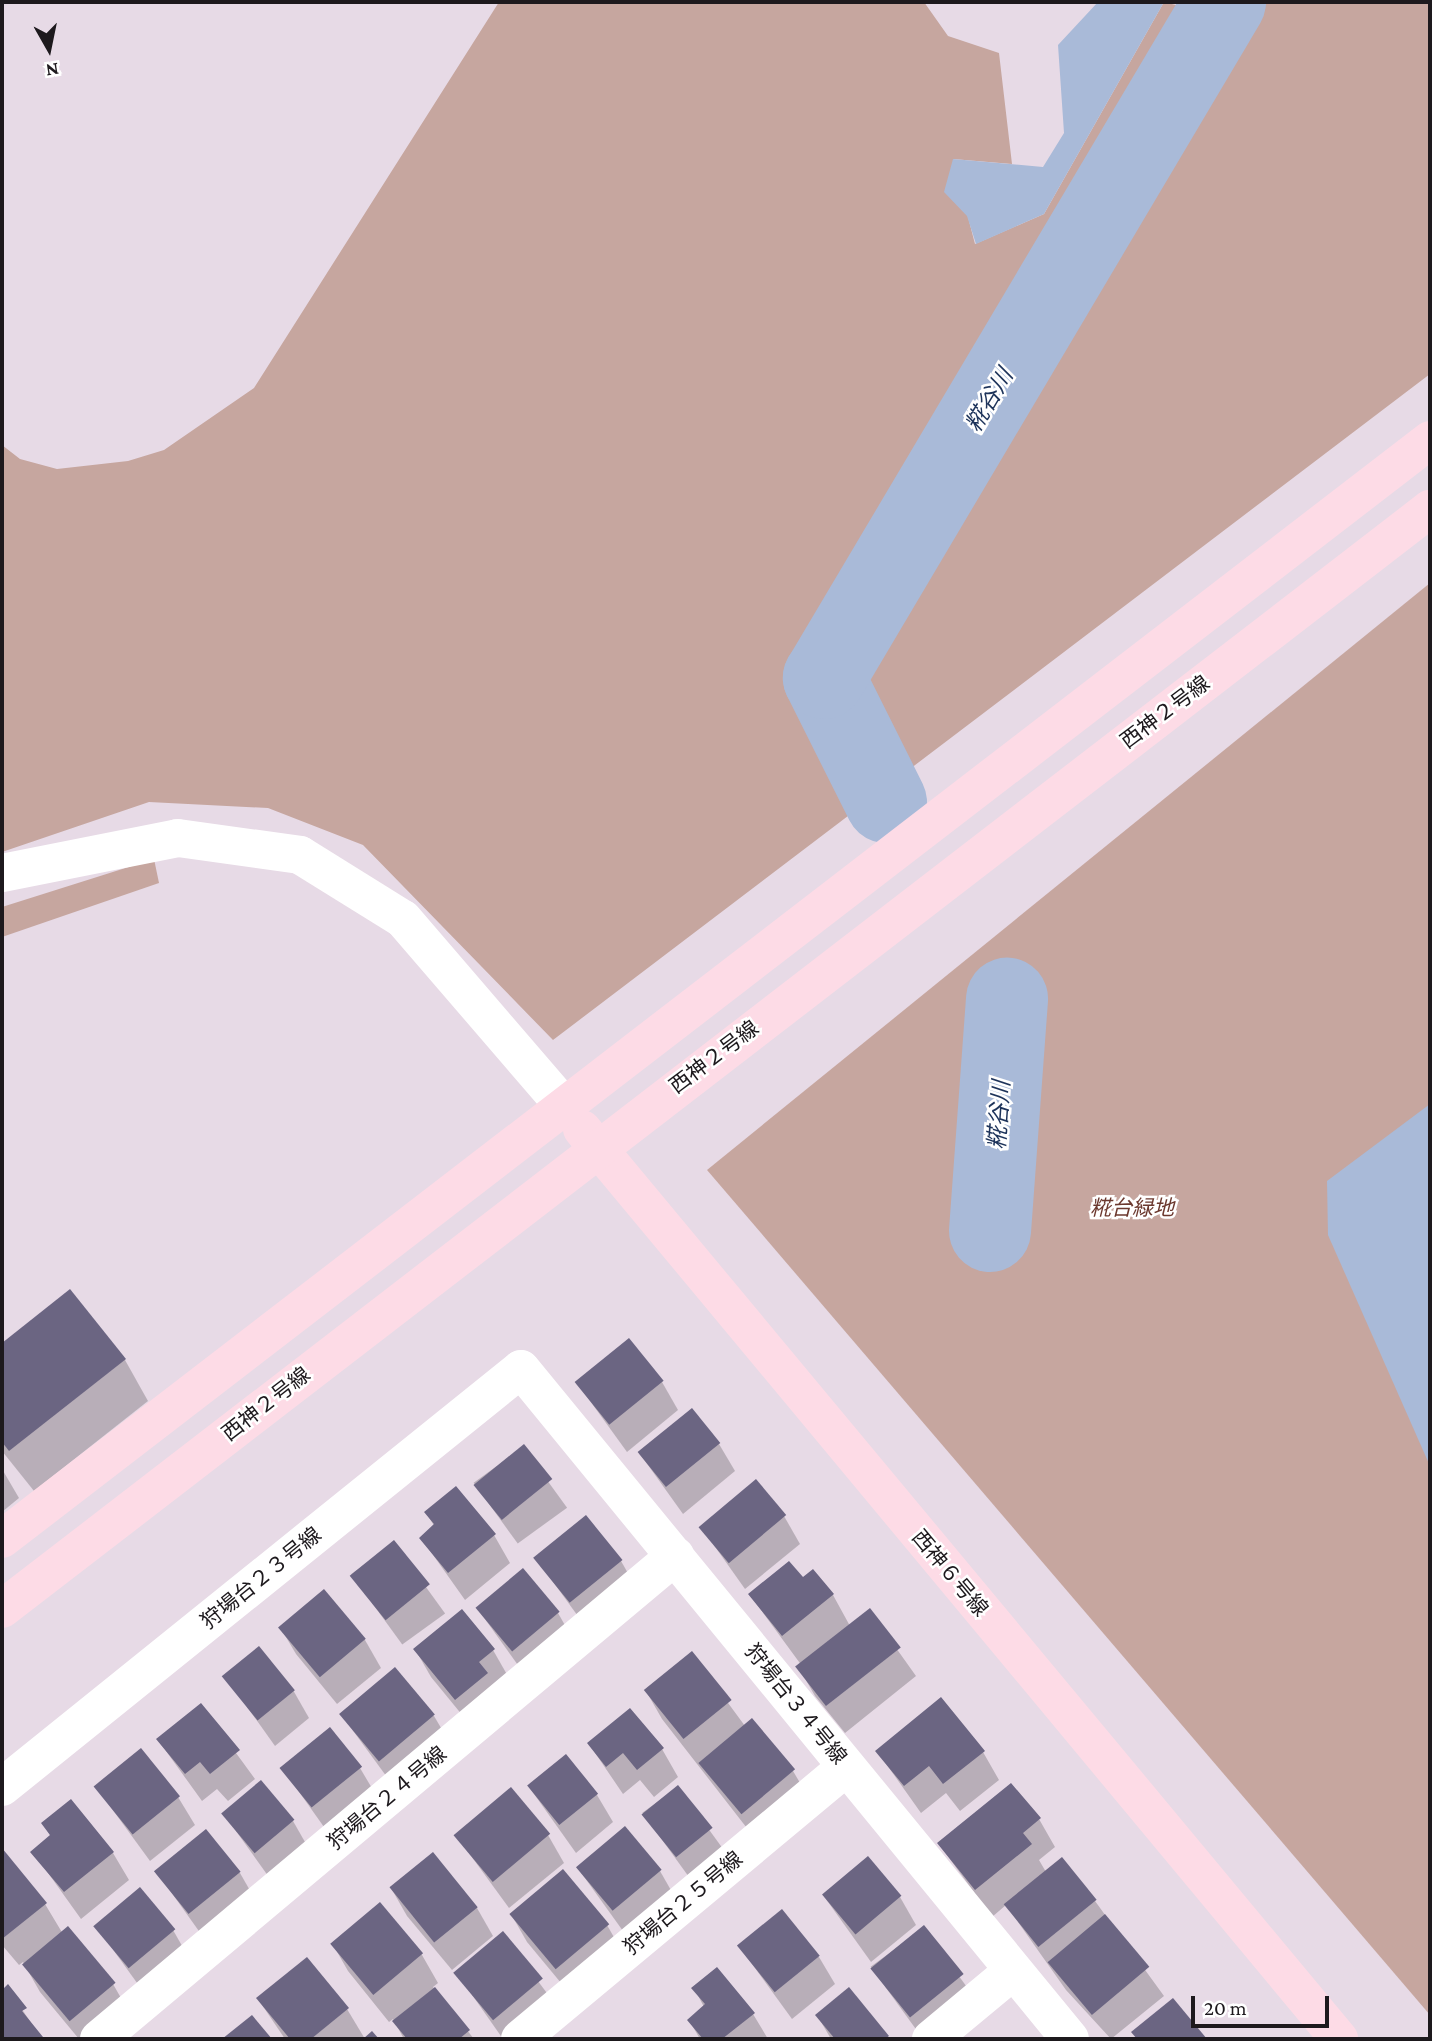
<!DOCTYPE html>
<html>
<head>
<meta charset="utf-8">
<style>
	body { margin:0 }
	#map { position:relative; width:1432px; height:2041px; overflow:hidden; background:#e7dae6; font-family:"Crimson Pro","Noto Sans JP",serif }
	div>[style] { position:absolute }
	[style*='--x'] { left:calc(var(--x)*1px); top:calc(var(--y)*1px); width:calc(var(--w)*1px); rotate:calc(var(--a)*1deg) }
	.green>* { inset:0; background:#c6a69f }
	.water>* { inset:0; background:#a9bad8 }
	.shadow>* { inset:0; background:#0003; transform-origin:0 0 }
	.river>* { height:82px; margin:-41px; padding:0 41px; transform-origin:41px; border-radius:41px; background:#a9bad8 }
	.building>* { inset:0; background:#6b6582; transform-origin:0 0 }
	.street>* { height:38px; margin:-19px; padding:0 19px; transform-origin:19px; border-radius:19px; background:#fff }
	.secondary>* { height:38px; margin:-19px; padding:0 19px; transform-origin:19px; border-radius:19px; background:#fddbe6 }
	span { translate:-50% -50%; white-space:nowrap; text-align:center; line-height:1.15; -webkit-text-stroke:5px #fff; paint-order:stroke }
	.street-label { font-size:21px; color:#1d191d }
	.park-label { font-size:21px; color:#6c392f; font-style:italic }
	.water-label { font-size:23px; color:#1d335a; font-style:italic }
	.frame { position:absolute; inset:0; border:4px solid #1d191d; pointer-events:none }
	.north { position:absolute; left:14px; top:14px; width:70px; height:70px; -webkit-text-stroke:5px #fff; paint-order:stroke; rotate:171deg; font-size:19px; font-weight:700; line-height:28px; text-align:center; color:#1d191d }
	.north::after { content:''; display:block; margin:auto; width:24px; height:32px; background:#1d191d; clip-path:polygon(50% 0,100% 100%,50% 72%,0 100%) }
	.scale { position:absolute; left:1191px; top:1996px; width:138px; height:32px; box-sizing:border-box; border:4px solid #1d191d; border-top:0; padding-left:9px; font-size:21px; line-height:24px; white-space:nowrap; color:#1d191d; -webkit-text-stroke:5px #fff; paint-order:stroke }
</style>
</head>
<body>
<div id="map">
	<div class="green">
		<i style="clip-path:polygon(499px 2px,924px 2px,948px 36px,999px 53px,1012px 164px,953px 159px,975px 244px,1044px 214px,1164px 2px,1230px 19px,1245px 2px,1430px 2px,1430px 374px,553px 1040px,363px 845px,268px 808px,149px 802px,2px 852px,2px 445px,20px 459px,57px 469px,128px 461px,164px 450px,254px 388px)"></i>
		<i style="clip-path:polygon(1430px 583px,1430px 2015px,707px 1170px)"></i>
		<i style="clip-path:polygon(154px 859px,159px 883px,2px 937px,2px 907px)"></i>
	</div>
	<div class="water">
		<i style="clip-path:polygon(1098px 2px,1164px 2px,1044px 214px,976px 244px,967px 216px,944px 192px,953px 159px,1043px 167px,1064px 133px,1058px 45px)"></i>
		<i style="clip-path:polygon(1430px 1104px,1430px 1466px,1328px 1235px,1327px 1181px)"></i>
	</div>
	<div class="shadow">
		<i style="clip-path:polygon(70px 1291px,125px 1360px,148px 1401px,34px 1491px,2px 1451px,2px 1345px)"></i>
		<i style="clip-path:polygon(662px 1382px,678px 1410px,627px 1452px,577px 1383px)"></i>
		<i style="clip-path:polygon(719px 1444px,735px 1471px,683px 1514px,640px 1454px)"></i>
		<i style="left:523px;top:1447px;width:75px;height:61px;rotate:54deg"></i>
		<i style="clip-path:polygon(2px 1469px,19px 1498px,2px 1512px)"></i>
		<i style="clip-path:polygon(426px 1513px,494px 1535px,510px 1563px,465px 1600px,421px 1538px,435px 1527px)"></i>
		<i style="clip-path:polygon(784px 1516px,800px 1544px,745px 1589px,701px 1527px)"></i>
		<i style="left:394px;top:1543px;width:87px;height:53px;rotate:54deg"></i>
		<i style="clip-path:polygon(535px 1557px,621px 1561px,637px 1589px,588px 1630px)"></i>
		<i style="clip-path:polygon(802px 1580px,833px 1595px,850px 1626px,869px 1610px,916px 1676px,845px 1733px,815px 1696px,799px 1668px,802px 1666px,750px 1595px)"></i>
		<i style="clip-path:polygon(324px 1591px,365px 1640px,381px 1668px,337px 1704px,296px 1654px,280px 1627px)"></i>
		<i style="clip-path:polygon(477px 1608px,558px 1613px,574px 1641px,528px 1679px)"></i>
		<i style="clip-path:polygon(415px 1649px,493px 1650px,509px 1678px,472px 1727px,431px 1677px)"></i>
		<i style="clip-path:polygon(692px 1654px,745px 1726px,793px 1771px,809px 1798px,757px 1841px,662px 1719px,646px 1691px)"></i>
		<i style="clip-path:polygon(225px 1676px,293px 1690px,309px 1718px,275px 1746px)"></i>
		<i style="clip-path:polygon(201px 1705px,255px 1779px,228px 1801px,217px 1789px,202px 1801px,158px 1740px)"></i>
		<i style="clip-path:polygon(340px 1713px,434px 1716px,450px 1743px,395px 1788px)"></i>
		<i style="clip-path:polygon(589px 1744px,662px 1749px,678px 1777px,654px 1797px,640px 1780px,623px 1794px)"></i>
		<i style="clip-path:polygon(877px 1751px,983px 1752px,999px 1780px,960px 1811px,946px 1793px,921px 1813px)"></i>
		<i style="clip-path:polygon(282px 1768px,360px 1768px,376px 1795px,329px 1834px)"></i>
		<i style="clip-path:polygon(96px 1787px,178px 1797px,195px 1825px,150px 1861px)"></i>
		<i style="clip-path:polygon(529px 1787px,597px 1795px,613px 1822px,576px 1853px)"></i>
		<i style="left:678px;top:1787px;width:86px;height:44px;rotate:54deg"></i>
		<i style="clip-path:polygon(223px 1813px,293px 1821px,309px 1849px,271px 1880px)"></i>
		<i style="clip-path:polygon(1039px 1819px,1055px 1847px,1039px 1860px,1046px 1872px,1095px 1901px,1164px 1996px,1111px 2039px,1066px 1990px,1006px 1905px,992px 1917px,939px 1844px)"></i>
		<i style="clip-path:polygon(43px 1823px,113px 1853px,129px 1880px,81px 1919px,33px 1852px,51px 1837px)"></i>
		<i style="clip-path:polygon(455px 1834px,548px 1835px,564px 1863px,509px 1908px)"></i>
		<i style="clip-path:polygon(2px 1850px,45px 1904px,63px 1934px,113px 1984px,129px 2012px,95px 2039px,79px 2039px,40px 1992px,23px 1962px,19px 1965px,2px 1945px)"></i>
		<i style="clip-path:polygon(433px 1854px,477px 1908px,493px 1936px,452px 1970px,407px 1916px,391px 1888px)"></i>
		<i style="clip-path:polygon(577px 1867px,660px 1871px,676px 1899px,628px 1938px)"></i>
		<i style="clip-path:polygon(156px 1871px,240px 1873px,256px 1901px,206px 1941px)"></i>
		<i style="clip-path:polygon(823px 1895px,900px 1897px,916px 1925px,871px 1962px)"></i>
		<i style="clip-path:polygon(380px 1904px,422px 1955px,438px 1983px,433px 1987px,474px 2039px,404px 2039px,393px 2019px,389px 2022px,348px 1971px,332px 1943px)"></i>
		<i style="clip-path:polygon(511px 1914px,607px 1925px,623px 1953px,571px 1995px,527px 1942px)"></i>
		<i style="clip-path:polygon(96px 1926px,173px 1930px,189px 1958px,145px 1994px)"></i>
		<i style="left:924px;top:1928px;width:93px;height:66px;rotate:54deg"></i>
		<i style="clip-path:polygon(503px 1934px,558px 2008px,503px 2039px,456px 1972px)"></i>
		<i style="clip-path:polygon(739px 1946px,819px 1957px,835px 1984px,792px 2019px)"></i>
		<i style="clip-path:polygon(7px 1987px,42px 2039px,2px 2039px,2px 1991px)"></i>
		<i style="clip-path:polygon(694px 1988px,753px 2014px,768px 2039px,700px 2039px,689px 2020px,704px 2007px)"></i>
		<i style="clip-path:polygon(258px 1999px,347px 2009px,365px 2039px,285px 2039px)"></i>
		<i style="clip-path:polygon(817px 2015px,888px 2037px,889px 2039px,831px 2039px)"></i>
	</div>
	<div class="river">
		<i style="--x:886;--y:802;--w:139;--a:-116.6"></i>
		<i style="--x:824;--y:678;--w:786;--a:-59.32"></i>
		<i style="--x:990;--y:1231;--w:233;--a:-85.8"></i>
	</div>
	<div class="building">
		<i style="clip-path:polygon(70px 1289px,126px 1359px,9px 1451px,2px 1442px,2px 1343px)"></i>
		<i style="left:629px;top:1338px;width:55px;height:70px;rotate:51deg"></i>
		<i style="left:692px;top:1408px;width:45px;height:70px;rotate:51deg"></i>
		<i style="left:524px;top:1444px;width:45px;height:65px;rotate:51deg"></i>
		<i style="left:756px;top:1479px;width:47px;height:75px;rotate:50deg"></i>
		<i style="clip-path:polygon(456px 1486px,496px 1534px,448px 1573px,419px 1538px,434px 1524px,424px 1512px)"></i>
		<i style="left:586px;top:1515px;width:58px;height:68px;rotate:51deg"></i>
		<i style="left:394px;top:1540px;width:57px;height:57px;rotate:51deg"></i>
		<i style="clip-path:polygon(789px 1561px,803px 1577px,813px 1569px,834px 1594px,782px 1636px,748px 1594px)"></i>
		<i style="left:523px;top:1568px;width:57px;height:62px;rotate:50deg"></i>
		<i style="left:324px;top:1589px;width:65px;height:60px;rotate:50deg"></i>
		<i style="left:870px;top:1608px;width:50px;height:95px;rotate:52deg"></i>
		<i style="clip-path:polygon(462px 1609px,495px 1649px,479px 1662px,488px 1673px,455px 1700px,413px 1649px)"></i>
		<i style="left:259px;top:1646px;width:57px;height:48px;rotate:51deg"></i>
		<i style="left:692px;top:1651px;width:63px;height:62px;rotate:51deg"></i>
		<i style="left:395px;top:1667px;width:62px;height:73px;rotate:50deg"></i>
		<i style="clip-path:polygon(941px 1697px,985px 1751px,943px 1784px,929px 1766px,904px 1786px,875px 1751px)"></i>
		<i style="clip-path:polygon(201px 1703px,240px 1750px,210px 1774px,200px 1762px,185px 1774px,156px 1739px)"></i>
		<i style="clip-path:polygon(630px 1708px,664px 1748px,637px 1770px,623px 1753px,606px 1767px,587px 1743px)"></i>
		<i style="left:752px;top:1718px;width:67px;height:70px;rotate:50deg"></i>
		<i style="left:330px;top:1727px;width:51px;height:65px;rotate:51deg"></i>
		<i style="left:141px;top:1748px;width:62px;height:61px;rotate:51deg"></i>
		<i style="left:566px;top:1754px;width:51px;height:50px;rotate:51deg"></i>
		<i style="left:261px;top:1780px;width:52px;height:52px;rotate:50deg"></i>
		<i style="clip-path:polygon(1011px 1783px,1041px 1818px,1023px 1833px,1032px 1844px,975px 1890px,937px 1843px)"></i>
		<i style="left:678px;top:1785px;width:55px;height:47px;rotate:51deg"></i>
		<i style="left:511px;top:1787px;width:61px;height:75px;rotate:50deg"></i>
		<i style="clip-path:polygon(71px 1799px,114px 1852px,64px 1892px,30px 1852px,50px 1835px,41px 1823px)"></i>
		<i style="left:625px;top:1826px;width:57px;height:64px;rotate:50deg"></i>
		<i style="left:206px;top:1829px;width:55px;height:67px;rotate:51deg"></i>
		<i style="clip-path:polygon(2px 1848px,47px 1903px,2px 1939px)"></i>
		<i style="left:433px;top:1852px;width:71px;height:56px;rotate:51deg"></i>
		<i style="left:868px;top:1856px;width:52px;height:60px;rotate:50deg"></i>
		<i style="left:1062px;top:1857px;width:55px;height:75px;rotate:51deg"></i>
		<i style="left:563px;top:1869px;width:72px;height:70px;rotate:50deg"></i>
		<i style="left:140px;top:1887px;width:55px;height:61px;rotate:50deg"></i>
		<i style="left:380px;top:1902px;width:67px;height:65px;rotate:50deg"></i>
		<i style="left:782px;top:1909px;width:60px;height:58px;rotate:51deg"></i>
		<i style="left:1105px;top:1914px;width:69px;height:75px;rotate:50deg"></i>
		<i style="left:924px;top:1925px;width:63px;height:69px;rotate:51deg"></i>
		<i style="left:68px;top:1926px;width:74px;height:60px;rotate:50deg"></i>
		<i style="left:503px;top:1931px;width:62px;height:65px;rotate:50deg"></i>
		<i style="clip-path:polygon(307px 1957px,349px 2008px,311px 2039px,290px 2039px,256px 1998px)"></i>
		<i style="clip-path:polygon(717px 1967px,755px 2013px,722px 2039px,703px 2039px,687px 2020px,705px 2004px,691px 1988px)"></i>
		<i style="clip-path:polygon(8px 1984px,27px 2008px,22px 2011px,43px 2037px,40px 2039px,2px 2039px,2px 1990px)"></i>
		<i style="clip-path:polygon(435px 1987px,470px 2030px,459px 2039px,407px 2039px,392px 2021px)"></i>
		<i style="clip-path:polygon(849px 1987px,889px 2036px,885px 2039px,835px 2039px,815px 2015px)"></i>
		<i style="clip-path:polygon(1173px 1998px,1207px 2039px,1137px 2039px,1131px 2032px)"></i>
		<i style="clip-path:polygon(252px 2015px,272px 2039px,222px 2039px)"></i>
		<i style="clip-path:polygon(372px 2031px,379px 2039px,363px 2039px)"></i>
	</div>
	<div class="street">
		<i style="--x:2;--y:873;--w:179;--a:-11.2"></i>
		<i style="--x:178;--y:838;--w:123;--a:7.9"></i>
		<i style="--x:300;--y:855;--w:121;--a:31.9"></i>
		<i style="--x:403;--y:919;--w:244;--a:49.3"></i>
		<i style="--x:2;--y:1787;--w:666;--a:-38.85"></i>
		<i style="--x:521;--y:1369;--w:866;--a:50.67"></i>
		<i style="--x:99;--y:2039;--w:752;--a:-39.98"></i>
		<i style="--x:520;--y:2039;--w:425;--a:-39.8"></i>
		<i style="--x:931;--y:2039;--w:107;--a:-39.7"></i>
	</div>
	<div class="secondary">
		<i style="--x:582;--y:1129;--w:1184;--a:50.24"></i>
		<i style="--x:2;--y:1539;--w:1802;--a:-37.58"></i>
		<i style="--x:2;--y:1609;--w:1803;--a:-37.61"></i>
	</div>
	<div class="street-label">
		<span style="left:1165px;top:712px;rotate:-37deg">西神２号線</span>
		<span style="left:714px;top:1057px;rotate:-37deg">西神２号線</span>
		<span style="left:266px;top:1404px;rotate:-38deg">西神２号線</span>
		<span style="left:950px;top:1573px;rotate:50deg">西神６号線</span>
		<span style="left:261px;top:1578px;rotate:-39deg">狩場台２３号線</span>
		<span style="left:796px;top:1704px;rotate:51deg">狩場台３４号線</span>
		<span style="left:387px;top:1798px;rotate:-40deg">狩場台２４号線</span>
		<span style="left:683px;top:1903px;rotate:-40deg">狩場台２５号線</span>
	</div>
	<div class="park-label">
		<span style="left:1132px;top:1208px">糀台緑地</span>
	</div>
	<div class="water-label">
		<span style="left:989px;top:400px;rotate:-59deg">糀谷川</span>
		<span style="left:999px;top:1115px;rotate:-86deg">糀谷川</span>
	</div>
	<div class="frame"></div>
	<div class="north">N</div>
	<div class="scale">20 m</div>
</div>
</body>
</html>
